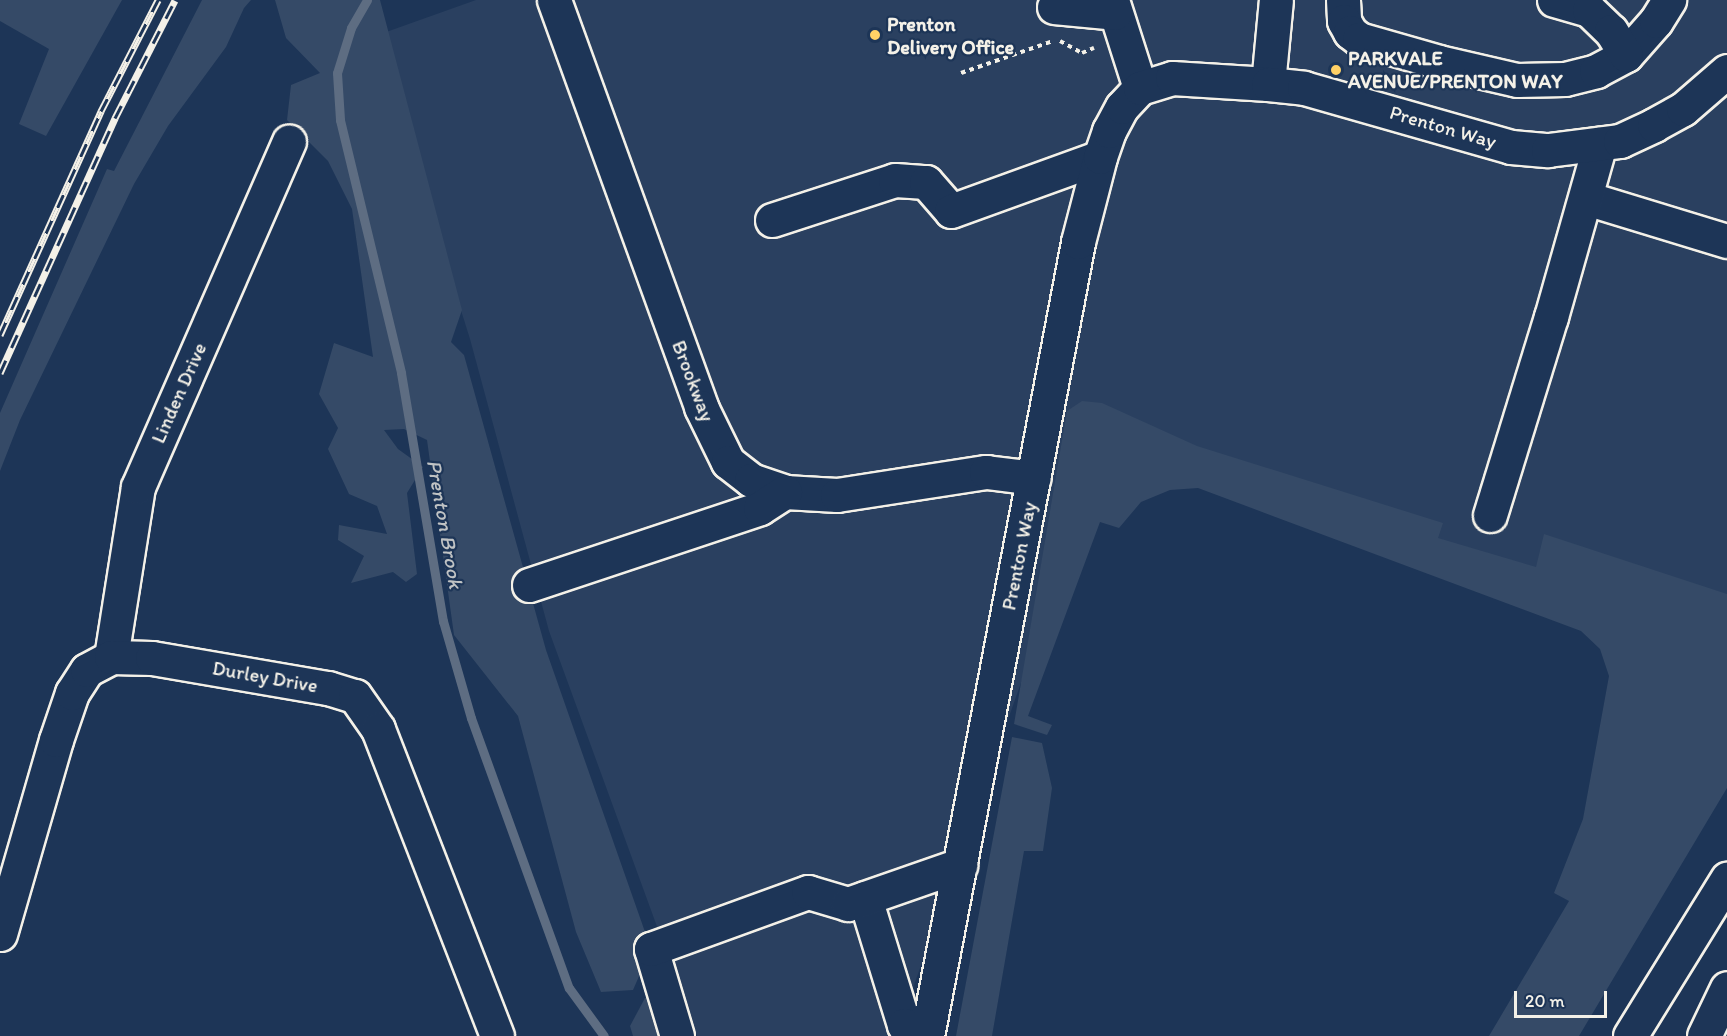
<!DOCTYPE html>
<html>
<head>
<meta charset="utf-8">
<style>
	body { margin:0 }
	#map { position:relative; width:1727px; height:1036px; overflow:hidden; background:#1d3557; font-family:Itim,sans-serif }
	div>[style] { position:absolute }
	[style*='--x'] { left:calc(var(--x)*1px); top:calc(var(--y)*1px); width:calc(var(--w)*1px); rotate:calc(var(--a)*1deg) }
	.built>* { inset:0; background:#2a4060 }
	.green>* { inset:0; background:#354a67 }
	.stream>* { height:9px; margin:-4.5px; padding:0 4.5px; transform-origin:4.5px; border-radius:4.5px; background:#5e6d82 }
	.path>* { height:4px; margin-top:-2px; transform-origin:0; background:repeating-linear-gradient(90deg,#f4f1e8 0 4.5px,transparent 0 9px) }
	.roads { filter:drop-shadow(2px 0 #f4f1e8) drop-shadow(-2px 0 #f4f1e8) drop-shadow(0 2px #f4f1e8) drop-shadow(0 -2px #f4f1e8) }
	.minor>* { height:33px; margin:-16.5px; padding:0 16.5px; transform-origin:16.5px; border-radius:16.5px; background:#1d3557 }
	.highway>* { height:33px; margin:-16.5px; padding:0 16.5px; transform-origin:16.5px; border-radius:16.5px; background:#1d3557 }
	.rail>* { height:7px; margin-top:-3.5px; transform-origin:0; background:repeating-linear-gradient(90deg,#1d3557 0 14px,#f4f1e8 0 28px); box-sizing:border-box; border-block:2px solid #f4f1e8 }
	.dots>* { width:16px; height:16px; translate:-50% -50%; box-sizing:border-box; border:3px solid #1d3557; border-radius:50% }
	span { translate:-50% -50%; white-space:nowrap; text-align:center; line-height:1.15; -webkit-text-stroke:4.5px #1d3557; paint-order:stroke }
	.poi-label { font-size:20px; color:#f4f1e8; font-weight:700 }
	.left { translate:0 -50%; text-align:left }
	.street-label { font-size:20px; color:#f4f1e8 }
	.water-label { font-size:21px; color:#c0c3c4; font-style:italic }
	.scale { position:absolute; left:1514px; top:991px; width:93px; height:27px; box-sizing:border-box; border:3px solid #f4f1e8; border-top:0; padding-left:8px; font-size:18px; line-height:21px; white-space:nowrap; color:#f4f1e8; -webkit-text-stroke:4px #1d3557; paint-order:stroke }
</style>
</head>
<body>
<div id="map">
	<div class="built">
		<i style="clip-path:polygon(476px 0,1727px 0,1727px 669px,1092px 451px,1079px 519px,896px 1036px,697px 1036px,549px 631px,470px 339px,375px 36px)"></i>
	</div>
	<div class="green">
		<i style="clip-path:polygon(0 0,122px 0,46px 136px,19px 124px,49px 49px,0 21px)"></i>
		<i style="clip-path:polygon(202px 0,251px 0,244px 8px,226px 47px,168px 126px,134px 184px,20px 420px,0 471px,0 413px,107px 169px,114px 171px)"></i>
		<i style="clip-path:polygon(275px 0,380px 0,462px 310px,451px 342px,464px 355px,546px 650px,651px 949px,633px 990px,601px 992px,576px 932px,518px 716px,454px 635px,427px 440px,404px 429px,384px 430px,398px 449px,423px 467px,407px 493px,417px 574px,406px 582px,393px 572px,351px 583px,364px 556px,338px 540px,339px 525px,387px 534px,377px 506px,349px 494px,328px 449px,338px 428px,319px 394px,334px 343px,373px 357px,352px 209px,328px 161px,287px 120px,291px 85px,320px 73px,286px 38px)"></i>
		<i style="clip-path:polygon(1082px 401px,1102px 403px,1197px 446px,1443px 523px,1438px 538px,1536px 567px,1544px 534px,1727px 594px,1727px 788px,1579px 1036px,1489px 1036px,1569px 901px,1554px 893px,1583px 819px,1609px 676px,1600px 649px,1581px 631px,1198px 488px,1170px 490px,1141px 502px,1119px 528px,1100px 522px,1028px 716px,1052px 725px,1047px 735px,1014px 724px,1067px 411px)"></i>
		<i style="clip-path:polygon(1012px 737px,1042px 743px,1052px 788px,1043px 851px,1024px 851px,992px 1036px,956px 1036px)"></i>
		<i style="clip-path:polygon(676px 996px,690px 1021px,694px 1036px,633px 1036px,630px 1026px,645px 998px)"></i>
	</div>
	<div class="stream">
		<i style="--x:367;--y:0;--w:32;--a:120"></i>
		<i style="--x:351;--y:28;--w:47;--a:107.3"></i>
		<i style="--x:337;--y:73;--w:47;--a:86.3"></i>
		<i style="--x:340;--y:120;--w:260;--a:76.4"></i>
		<i style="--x:401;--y:373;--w:252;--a:80.4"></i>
		<i style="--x:443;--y:621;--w:101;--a:73.9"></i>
		<i style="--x:471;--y:718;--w:287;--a:70.1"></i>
		<i style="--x:569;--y:988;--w:59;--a:53.9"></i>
	</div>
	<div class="path">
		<i style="--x:1060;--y:41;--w:25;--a:29"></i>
		<i style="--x:1082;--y:53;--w:13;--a:-23"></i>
		<i style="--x:961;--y:73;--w:97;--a:-19.2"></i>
	</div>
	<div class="roads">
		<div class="minor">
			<i style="--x:554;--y:0;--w:433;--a:70.1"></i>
			<i style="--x:701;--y:407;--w:61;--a:63.9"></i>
			<i style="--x:728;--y:462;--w:29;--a:38"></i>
			<i style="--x:751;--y:480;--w:36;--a:19"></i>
			<i style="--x:785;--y:492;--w:52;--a:3.3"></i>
			<i style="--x:837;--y:495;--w:151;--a:-8.8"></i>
			<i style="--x:986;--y:472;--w:48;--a:7.1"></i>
			<i style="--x:1112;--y:0;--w:92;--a:72.3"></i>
			<i style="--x:1343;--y:0;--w:21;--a:87"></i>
			<i style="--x:1344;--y:21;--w:13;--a:61"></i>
			<i style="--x:1350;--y:32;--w:11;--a:38"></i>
			<i style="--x:1359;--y:39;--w:83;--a:16"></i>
			<i style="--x:1439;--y:62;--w:80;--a:13"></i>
			<i style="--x:1517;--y:80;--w:48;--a:-1.2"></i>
			<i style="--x:1565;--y:79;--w:32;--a:-14"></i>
			<i style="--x:1596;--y:71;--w:34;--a:-28"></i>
			<i style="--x:1626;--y:55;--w:45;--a:-48.6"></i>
			<i style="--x:1656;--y:21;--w:25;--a:-58"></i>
			<i style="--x:1554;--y:0;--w:36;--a:16"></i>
			<i style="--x:1589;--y:10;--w:30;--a:44"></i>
			<i style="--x:1611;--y:31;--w:28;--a:58"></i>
			<i style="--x:1054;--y:7;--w:61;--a:5.6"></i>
			<i style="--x:1268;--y:84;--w:84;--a:-84.6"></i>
			<i style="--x:1586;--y:198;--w:147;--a:17"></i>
			<i style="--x:772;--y:220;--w:129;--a:-18"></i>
			<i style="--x:895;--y:180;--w:31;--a:4"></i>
			<i style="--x:926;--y:182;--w:38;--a:49"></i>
			<i style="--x:951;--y:211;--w:158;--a:-19.9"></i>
			<i style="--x:1490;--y:515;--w:207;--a:-72.9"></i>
			<i style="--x:1551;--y:317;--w:180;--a:-74.2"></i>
			<i style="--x:529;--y:585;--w:243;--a:-18.4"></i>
			<i style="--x:760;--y:508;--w:30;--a:-33"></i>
			<i style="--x:111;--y:657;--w:172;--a:-81"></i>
			<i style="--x:138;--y:487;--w:377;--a:-66.4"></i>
			<i style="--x:865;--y:898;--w:133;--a:72.9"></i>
			<i style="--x:904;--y:1025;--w:14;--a:51"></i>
			<i style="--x:0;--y:934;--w:202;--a:-73.9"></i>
			<i style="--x:56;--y:740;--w:50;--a:-71.2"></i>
			<i style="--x:72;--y:693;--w:27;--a:-57"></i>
			<i style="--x:87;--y:670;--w:27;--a:-28"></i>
			<i style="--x:111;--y:657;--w:41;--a:1.4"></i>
			<i style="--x:152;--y:658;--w:179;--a:9.7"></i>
			<i style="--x:328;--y:688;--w:28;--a:17"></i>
			<i style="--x:355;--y:696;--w:40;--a:55.1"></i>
			<i style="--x:378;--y:729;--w:329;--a:68.8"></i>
			<i style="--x:677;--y:1036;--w:91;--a:-106.6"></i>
			<i style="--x:651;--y:949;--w:167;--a:-20"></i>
			<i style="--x:808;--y:892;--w:42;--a:16.7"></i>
			<i style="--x:848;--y:904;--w:119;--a:-19.2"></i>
			<i style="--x:927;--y:1036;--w:808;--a:-79.23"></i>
			<i style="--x:1078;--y:242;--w:88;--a:-75.5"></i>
			<i style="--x:1100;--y:157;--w:28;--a:-71"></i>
			<i style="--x:1109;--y:131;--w:27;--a:-62"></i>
			<i style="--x:1122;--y:107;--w:26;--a:-47"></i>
			<i style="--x:1140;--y:88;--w:34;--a:-17"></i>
			<i style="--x:1172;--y:78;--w:96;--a:3.6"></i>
			<i style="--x:1268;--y:84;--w:36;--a:6"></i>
			<i style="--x:1304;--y:88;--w:215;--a:15.9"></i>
			<i style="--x:1511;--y:147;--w:37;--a:5"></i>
			<i style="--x:1548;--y:150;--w:73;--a:-7.1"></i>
			<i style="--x:1620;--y:141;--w:38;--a:-25"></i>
			<i style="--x:1654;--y:125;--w:33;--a:-29"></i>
			<i style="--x:1683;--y:109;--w:58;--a:-40.8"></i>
		</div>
		<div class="highway">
			<i style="--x:1630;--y:1036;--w:185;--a:-58.3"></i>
			<i style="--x:1704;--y:1036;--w:53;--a:-64.4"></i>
		</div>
	</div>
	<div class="rail">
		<i style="--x:0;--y:335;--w:246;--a:-65.7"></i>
		<i style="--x:101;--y:111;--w:125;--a:-62.8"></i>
		<i style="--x:0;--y:373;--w:280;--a:-65.7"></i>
		<i style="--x:115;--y:118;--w:132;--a:-63"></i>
	</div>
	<div class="dots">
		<i style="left:875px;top:35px;background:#ffd166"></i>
		<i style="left:1336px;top:70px;background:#ffd166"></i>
	</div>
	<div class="poi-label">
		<span class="left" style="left:887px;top:36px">Prenton<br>Delivery Office</span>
		<span class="left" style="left:1348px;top:70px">PARKVALE<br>AVENUE/PRENTON WAY</span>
	</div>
	<div class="street-label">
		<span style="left:1443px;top:127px;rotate:16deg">Prenton Way</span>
		<span style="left:693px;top:381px;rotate:69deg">Brookway</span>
		<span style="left:179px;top:393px;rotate:-66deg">Linden Drive</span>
		<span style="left:1019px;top:556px;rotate:-79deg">Prenton Way</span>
		<span style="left:265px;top:677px;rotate:10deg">Durley Drive</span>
	</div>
	<div class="water-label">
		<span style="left:445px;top:524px;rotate:80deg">Prenton Brook</span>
	</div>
	<div class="scale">20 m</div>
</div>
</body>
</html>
